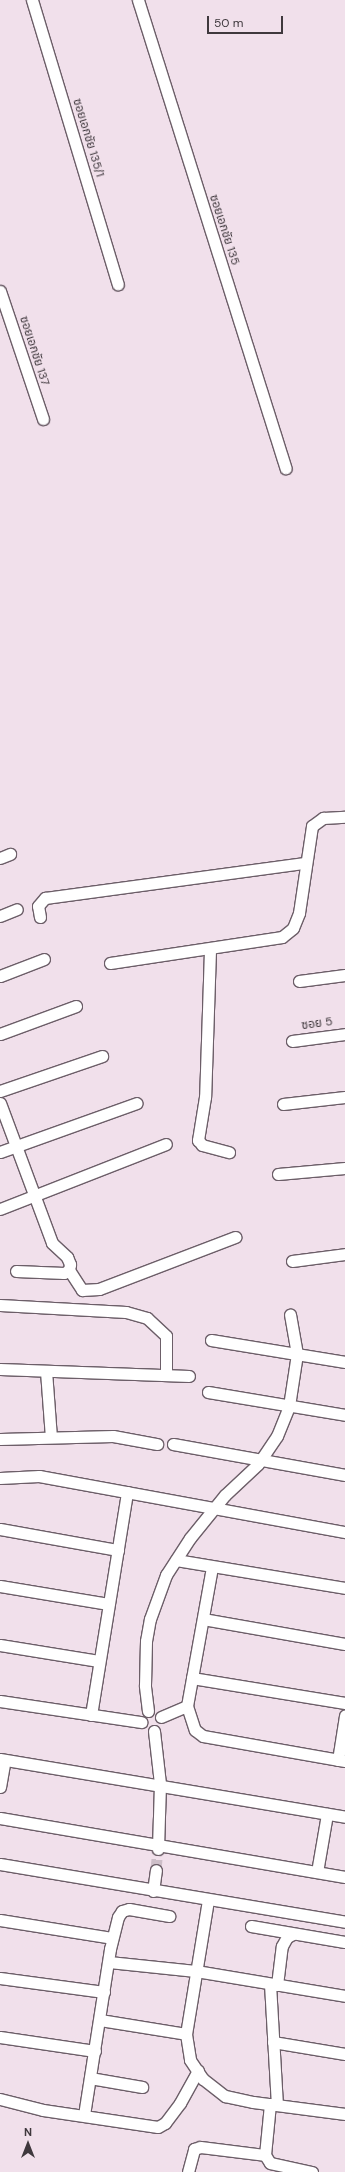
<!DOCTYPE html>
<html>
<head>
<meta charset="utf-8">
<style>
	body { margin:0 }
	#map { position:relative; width:345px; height:2172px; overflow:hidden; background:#f1e0eb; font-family:"DM Sans","Noto Sans Thai",sans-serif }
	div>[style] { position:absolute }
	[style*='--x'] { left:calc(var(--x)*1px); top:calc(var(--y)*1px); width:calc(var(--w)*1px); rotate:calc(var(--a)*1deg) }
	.minor-tunnel>* { height:11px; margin-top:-5.5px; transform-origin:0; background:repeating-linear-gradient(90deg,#cdbec8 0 11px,transparent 0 16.5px) }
	.roads { filter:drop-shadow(1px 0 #6c5e68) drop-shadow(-1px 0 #6c5e68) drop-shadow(0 1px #6c5e68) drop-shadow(0 -1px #6c5e68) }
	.minor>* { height:11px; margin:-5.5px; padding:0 5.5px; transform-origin:5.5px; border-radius:5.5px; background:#fff }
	span { translate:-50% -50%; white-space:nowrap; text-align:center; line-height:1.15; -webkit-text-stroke:3px #f1e0eb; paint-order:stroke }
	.street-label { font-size:12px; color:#3f383d }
	.north { position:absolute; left:8px; top:2124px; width:40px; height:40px; -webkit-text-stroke:3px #f1e0eb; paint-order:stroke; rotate:0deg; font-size:11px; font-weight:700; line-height:16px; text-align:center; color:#3f383d }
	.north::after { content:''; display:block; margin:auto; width:14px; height:18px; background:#3f383d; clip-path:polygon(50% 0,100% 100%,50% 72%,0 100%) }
	.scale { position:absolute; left:207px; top:16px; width:76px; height:18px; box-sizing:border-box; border:2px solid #3f383d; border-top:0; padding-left:5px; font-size:12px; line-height:14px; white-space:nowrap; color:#3f383d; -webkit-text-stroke:3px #f1e0eb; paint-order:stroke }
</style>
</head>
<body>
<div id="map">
	<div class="minor-tunnel">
		<i style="--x:156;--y:1870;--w:21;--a:-85"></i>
	</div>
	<div class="roads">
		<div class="minor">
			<i style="--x:32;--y:0;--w:297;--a:73.2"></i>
			<i style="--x:138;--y:0;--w:491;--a:72.5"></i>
			<i style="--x:0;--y:291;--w:135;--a:71.4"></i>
			<i style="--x:0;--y:858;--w:11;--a:-22"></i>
			<i style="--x:0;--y:916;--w:18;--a:-22"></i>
			<i style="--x:40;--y:917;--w:11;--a:-100"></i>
			<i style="--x:38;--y:906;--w:11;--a:-49"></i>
			<i style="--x:45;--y:898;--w:262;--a:-7.7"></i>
			<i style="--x:210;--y:950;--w:147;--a:91.9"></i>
			<i style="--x:205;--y:1097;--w:44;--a:99.2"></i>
			<i style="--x:198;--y:1140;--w:6;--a:51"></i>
			<i style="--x:202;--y:1145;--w:28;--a:15"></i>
			<i style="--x:110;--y:963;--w:174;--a:-8.6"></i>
			<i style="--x:282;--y:937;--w:14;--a:-39"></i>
			<i style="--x:293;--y:928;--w:16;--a:-68"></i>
			<i style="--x:299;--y:913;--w:88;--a:-81.5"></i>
			<i style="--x:312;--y:826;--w:14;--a:-36"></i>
			<i style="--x:323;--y:818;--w:22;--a:-3"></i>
			<i style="--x:0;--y:976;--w:47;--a:-21.1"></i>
			<i style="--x:299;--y:981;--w:46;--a:-7.4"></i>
			<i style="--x:0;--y:1034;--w:81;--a:-20.2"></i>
			<i style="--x:292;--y:1041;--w:53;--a:-7.5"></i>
			<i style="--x:0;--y:1091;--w:108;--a:-18.9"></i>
			<i style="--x:0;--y:1103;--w:149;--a:69.6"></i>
			<i style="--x:52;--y:1243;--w:21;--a:43"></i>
			<i style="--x:67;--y:1257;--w:8;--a:67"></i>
			<i style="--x:70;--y:1264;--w:6;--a:99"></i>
			<i style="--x:69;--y:1270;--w:6;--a:149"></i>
			<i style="--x:64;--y:1273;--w:48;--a:-177.6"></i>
			<i style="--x:283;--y:1104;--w:62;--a:-6.4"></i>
			<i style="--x:0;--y:1152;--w:145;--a:-19.7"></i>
			<i style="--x:278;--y:1174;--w:67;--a:-5.1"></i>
			<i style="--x:0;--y:1209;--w:178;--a:-21.4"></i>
			<i style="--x:292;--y:1261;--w:53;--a:-7.5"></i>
			<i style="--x:69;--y:1270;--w:24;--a:57"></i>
			<i style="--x:82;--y:1290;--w:17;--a:-3"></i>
			<i style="--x:99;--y:1289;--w:146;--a:-20.9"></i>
			<i style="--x:0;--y:1305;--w:126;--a:3.2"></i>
			<i style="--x:126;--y:1312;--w:22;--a:16"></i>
			<i style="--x:147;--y:1318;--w:26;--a:43"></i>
			<i style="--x:166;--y:1336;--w:39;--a:90"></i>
			<i style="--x:211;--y:1340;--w:136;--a:9.3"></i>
			<i style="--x:0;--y:1369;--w:189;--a:2.1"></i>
			<i style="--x:46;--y:1371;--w:66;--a:85.7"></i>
			<i style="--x:208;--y:1392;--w:139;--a:9.5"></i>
			<i style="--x:0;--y:1439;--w:113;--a:-1.5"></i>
			<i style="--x:113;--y:1436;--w:45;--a:10.3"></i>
			<i style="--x:173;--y:1444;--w:175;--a:10.2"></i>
			<i style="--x:0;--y:1478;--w:39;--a:-3"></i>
			<i style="--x:39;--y:1476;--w:311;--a:10.4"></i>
			<i style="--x:0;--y:1529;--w:120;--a:10.1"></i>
			<i style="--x:176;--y:1560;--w:171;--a:9.4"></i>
			<i style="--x:0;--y:1586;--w:110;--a:9.4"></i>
			<i style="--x:203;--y:1619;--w:144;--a:10"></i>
			<i style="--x:0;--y:1645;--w:100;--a:9.2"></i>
			<i style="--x:192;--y:1678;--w:155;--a:9.3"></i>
			<i style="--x:0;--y:1701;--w:143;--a:8.5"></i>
			<i style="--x:187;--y:1706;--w:25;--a:72"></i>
			<i style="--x:195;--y:1730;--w:10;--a:37"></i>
			<i style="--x:203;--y:1736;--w:144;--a:10"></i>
			<i style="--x:148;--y:1711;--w:26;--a:-97"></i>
			<i style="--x:145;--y:1685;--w:44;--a:-88.7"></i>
			<i style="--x:146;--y:1641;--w:22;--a:-80"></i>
			<i style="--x:150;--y:1619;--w:47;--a:-70"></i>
			<i style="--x:166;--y:1575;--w:44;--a:-57"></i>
			<i style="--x:190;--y:1538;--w:55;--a:-50.9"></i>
			<i style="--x:225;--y:1495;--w:45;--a:-43.2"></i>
			<i style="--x:258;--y:1464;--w:34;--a:-56"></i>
			<i style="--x:277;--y:1436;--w:32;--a:-68"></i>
			<i style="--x:289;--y:1406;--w:53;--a:-81.3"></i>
			<i style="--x:297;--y:1354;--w:40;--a:-100"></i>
			<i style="--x:91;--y:1715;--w:226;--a:-80.8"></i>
			<i style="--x:161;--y:1717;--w:28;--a:-23"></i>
			<i style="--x:187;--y:1706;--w:141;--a:-79.8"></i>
			<i style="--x:154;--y:1731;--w:53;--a:83.5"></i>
			<i style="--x:160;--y:1784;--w:65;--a:91.8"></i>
			<i style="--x:0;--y:1759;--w:350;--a:9.5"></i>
			<i style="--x:338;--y:1760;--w:45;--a:-81"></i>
			<i style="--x:0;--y:1787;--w:27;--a:-80"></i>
			<i style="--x:0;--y:1818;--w:350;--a:9.7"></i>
			<i style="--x:0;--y:1864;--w:350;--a:9.5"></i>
			<i style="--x:317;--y:1872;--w:59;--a:-80.2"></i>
			<i style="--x:153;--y:1891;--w:21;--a:-82"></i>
			<i style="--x:208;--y:1900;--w:136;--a:99.3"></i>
			<i style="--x:186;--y:2034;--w:26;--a:81"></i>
			<i style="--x:190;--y:2060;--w:23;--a:56"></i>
			<i style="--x:203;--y:2079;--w:28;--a:38"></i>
			<i style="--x:225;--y:2096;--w:29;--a:12"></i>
			<i style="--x:253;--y:2102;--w:93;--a:7.4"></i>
			<i style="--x:0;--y:1920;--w:113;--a:9.1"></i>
			<i style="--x:251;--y:1926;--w:95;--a:9.7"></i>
			<i style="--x:109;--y:1962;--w:87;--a:5.9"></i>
			<i style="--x:196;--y:1971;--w:151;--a:9.5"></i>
			<i style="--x:0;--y:1978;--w:105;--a:7.7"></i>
			<i style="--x:270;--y:1984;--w:121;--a:86.7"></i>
			<i style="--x:277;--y:1985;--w:39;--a:-83"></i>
			<i style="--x:282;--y:1946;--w:10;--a:-61"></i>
			<i style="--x:287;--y:1937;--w:7;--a:-27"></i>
			<i style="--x:100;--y:2020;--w:87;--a:9.2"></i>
			<i style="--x:0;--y:2037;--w:96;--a:8.4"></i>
			<i style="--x:273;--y:2042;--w:73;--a:9.5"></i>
			<i style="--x:90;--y:2078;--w:53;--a:9.8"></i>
			<i style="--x:0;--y:2099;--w:44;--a:14.3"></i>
			<i style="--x:43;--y:2110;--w:116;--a:8.4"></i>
			<i style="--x:158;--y:2127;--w:8;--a:-30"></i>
			<i style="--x:165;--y:2123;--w:25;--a:-53"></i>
			<i style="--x:180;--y:2103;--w:37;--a:-61"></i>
			<i style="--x:270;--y:2104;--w:51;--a:95.6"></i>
			<i style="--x:265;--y:2155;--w:9;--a:58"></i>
			<i style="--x:270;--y:2163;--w:43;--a:12.1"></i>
			<i style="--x:84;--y:2115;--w:168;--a:-81.1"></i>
			<i style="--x:110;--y:1949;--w:33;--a:-76"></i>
			<i style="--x:118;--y:1917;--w:7;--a:-56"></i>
			<i style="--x:122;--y:1911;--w:7;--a:-16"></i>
			<i style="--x:129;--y:1909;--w:41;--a:9.9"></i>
			<i style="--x:188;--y:2172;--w:24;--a:-75"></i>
			<i style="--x:194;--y:2149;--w:6;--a:-18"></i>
			<i style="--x:200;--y:2147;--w:65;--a:7"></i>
		</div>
	</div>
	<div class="street-label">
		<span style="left:88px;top:138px;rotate:73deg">ซอยเอกชัย 135/1</span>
		<span style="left:224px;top:230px;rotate:72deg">ซอยเอกชัย 135</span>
		<span style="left:34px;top:351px;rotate:72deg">ซอยเอกชัย 137</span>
		<span style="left:317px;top:1024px;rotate:-8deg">ซอย 5</span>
	</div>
	<div class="north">N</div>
	<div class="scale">50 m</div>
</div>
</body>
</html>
